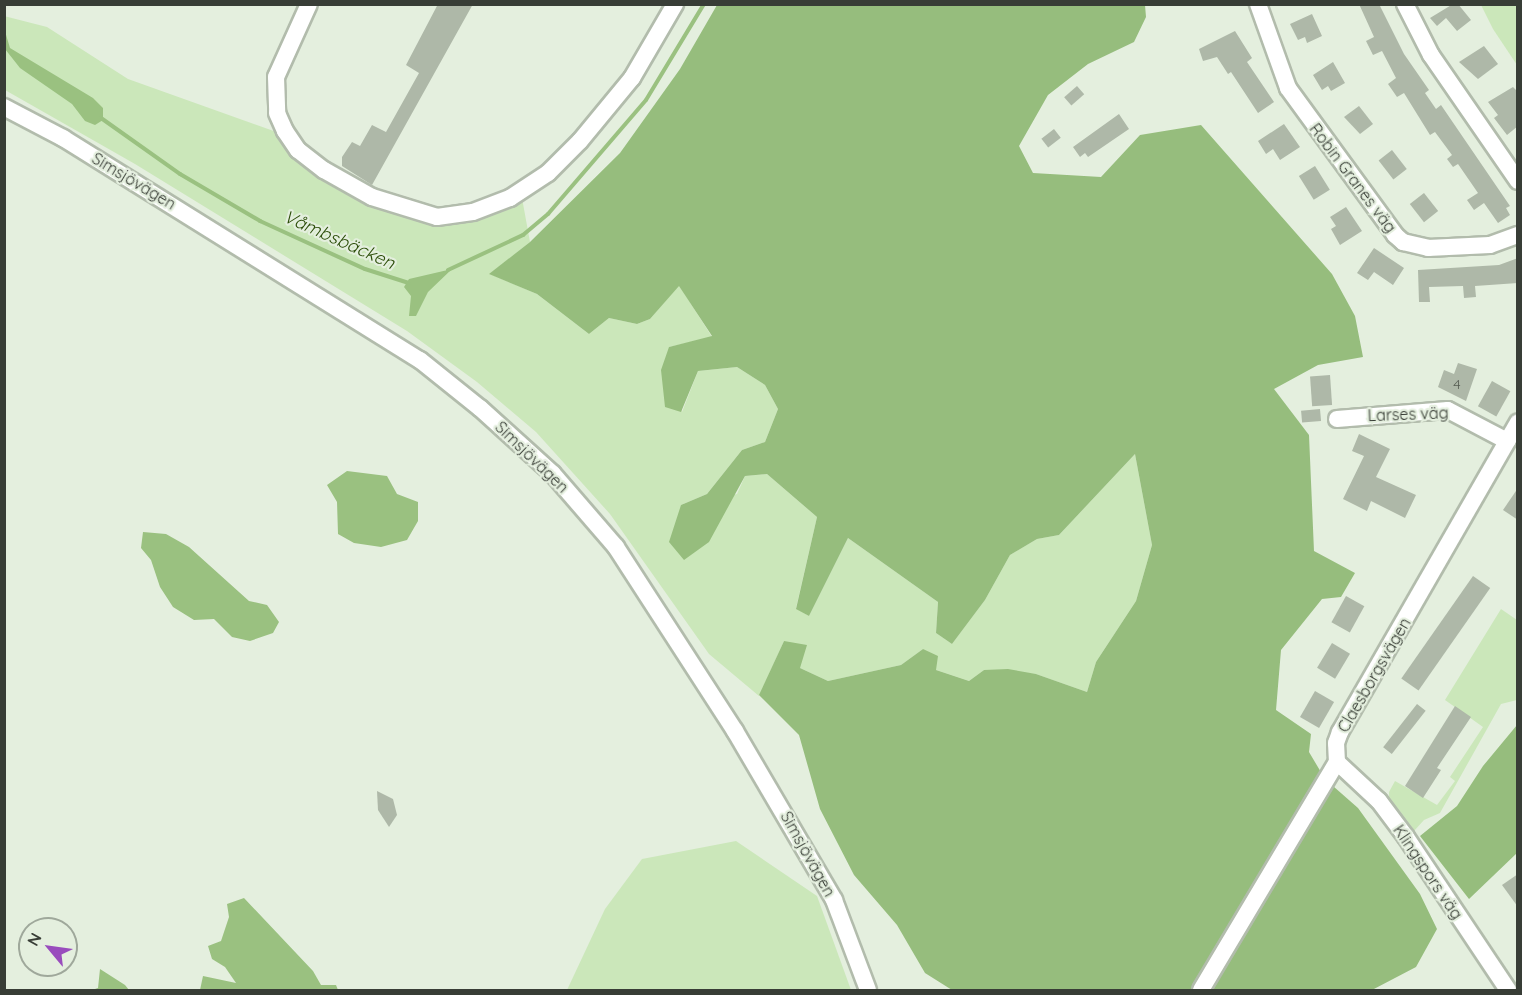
<!DOCTYPE html>
<html>
<head>
<meta charset="utf-8">
<style>
	body { margin:0 }
	#map { position:relative; width:1522px; height:995px; overflow:hidden; background:#e4efde; font-family:Quicksand,sans-serif }
	div>[style] { position:absolute }
	[style*='--x'] { left:calc(var(--x)*1px); top:calc(var(--y)*1px); width:calc(var(--w)*1px); rotate:calc(var(--a)*1deg) }
	.green>* { inset:0; background:#cbe7ba }
	.forest>* { inset:0; background:#96bd7d }
	.water>* { inset:0; background:#9ac180 }
	.stream>* { height:4px; margin:-2px; padding:0 2px; transform-origin:2px; border-radius:2px; background:#9ac180 }
	.building>* { inset:0; background:#aeb8a8; transform-origin:0 0 }
	.roads { filter:drop-shadow(2px 0 #b2bcac) drop-shadow(-2px 0 #b2bcac) drop-shadow(0 2px #b2bcac) drop-shadow(0 -2px #b2bcac) }
	.minor>* { height:16px; margin:-8px; padding:0 8px; transform-origin:8px; border-radius:8px; background:#fff }
	span { translate:-50% -50%; white-space:nowrap; text-align:center; line-height:1.15; -webkit-text-stroke:4.5px #e4efde; paint-order:stroke }
	.number-label { font-size:14px; color:#565c52 }
	.number-label span { -webkit-text-stroke-width:0 }
	.street-label { font-size:16px; color:#383d36 }
	.water-label { font-size:18px; color:#2b4d08; font-style:italic }
	.frame { position:absolute; inset:0; border:6px solid #383d36; pointer-events:none }
	.north { position:absolute; left:18px; top:917px; width:60px; height:60px; box-sizing:border-box; background:#e4efde; border:2px solid #9fa89b; border-radius:50%; rotate:299deg; font-size:16px; font-weight:700; line-height:24px; text-align:center; color:#383d36 }
	.north::after { content:''; display:block; margin:auto; width:21px; height:27px; background:#994cbd; clip-path:polygon(50% 0,100% 100%,50% 72%,0 100%) }
</style>
</head>
<body>
<div id="map">
	<div class="green">
		<i style="clip-path:polygon(1481px 5px,1517px 5px,1517px 65px,1493px 29px)"></i>
		<i style="clip-path:polygon(4px 16px,47px 27px,128px 79px,282px 134px,305px 167px,371px 205px,436px 227px,480px 217px,522px 198px,530px 242px,490px 274px,537px 294px,589px 334px,609px 318px,637px 324px,650px 319px,679px 285px,712px 337px,669px 347px,682px 412px,698px 371px,737px 367px,765px 385px,778px 409px,765px 442px,742px 450px,707px 494px,681px 505px,737px 494px,745px 476px,767px 474px,817px 517px,796px 608px,809px 616px,848px 538px,938px 602px,936px 633px,952px 644px,985px 600px,1010px 555px,1037px 539px,1059px 535px,1135px 454px,1152px 545px,1136px 601px,1096px 662px,1087px 692px,1036px 674px,984px 670px,969px 681px,936px 670px,923px 649px,901px 665px,828px 681px,800px 668px,784px 641px,759px 696px,709px 654px,610px 514px,536px 432px,477px 382px,407px 331px,135px 164px,5px 90px)"></i>
		<i style="clip-path:polygon(1501px 609px,1517px 620px,1517px 700px,1501px 704px,1440px 813px,1424px 820px,1414px 831px,1389px 798px,1389px 792px,1395px 781px,1437px 805px,1455px 781px,1450px 777px,1483px 727px,1445px 700px)"></i>
		<i style="clip-path:polygon(736px 841px,817px 896px,851px 990px,567px 990px,605px 909px,642px 859px)"></i>
	</div>
	<div class="forest">
		<i style="clip-path:polygon(717px 5px,1145px 5px,1146px 17px,1134px 42px,1088px 64px,1048px 95px,1019px 146px,1033px 173px,1101px 177px,1140px 135px,1201px 125px,1332px 274px,1355px 316px,1363px 357px,1318px 365px,1274px 389px,1309px 435px,1314px 551px,1355px 573px,1341px 597px,1322px 599px,1281px 650px,1276px 710px,1311px 734px,1309px 752px,1325px 779px,1358px 808px,1420px 894px,1437px 929px,1416px 967px,1372px 990px,952px 990px,925px 973px,897px 925px,854px 875px,820px 809px,799px 735px,759px 695px,784px 641px,807px 645px,800px 668px,828px 681px,901px 665px,923px 649px,938px 656px,936px 670px,969px 681px,984px 670px,1008px 669px,1036px 674px,1087px 692px,1096px 662px,1136px 601px,1152px 545px,1135px 454px,1059px 535px,1037px 539px,1010px 555px,985px 600px,952px 644px,936px 633px,938px 602px,848px 538px,809px 616px,796px 609px,817px 517px,767px 474px,745px 476px,709px 542px,684px 560px,669px 542px,681px 505px,707px 494px,742px 450px,765px 442px,778px 409px,765px 385px,737px 367px,698px 371px,681px 412px,665px 407px,661px 370px,669px 347px,712px 336px,679px 286px,650px 319px,637px 324px,609px 318px,589px 334px,537px 294px,489px 274px,530px 242px,620px 153px,680px 69px)"></i>
		<i style="clip-path:polygon(1517px 725px,1517px 853px,1469px 899px,1420px 836px,1457px 806px,1483px 766px)"></i>
	</div>
	<div class="water">
		<i style="clip-path:polygon(4px 28px,10px 48px,93px 98px,103px 108px,103px 120px,95px 125px,85px 121px,72px 104px,20px 68px,5px 49px)"></i>
		<i style="clip-path:polygon(452px 269px,428px 292px,416px 316px,409px 316px,411px 296px,404px 287px,409px 279px)"></i>
		<i style="clip-path:polygon(347px 471px,387px 476px,397px 494px,418px 502px,418px 521px,407px 540px,381px 547px,354px 543px,338px 534px,337px 502px,327px 485px)"></i>
		<i style="clip-path:polygon(143px 532px,166px 534px,189px 547px,249px 601px,267px 605px,279px 622px,273px 633px,250px 641px,232px 637px,214px 619px,194px 620px,173px 607px,160px 587px,151px 560px,141px 548px)"></i>
		<i style="clip-path:polygon(244px 898px,313px 971px,321px 985px,336px 985px,338px 990px,200px 990px,203px 976px,236px 983px,225px 967px,212px 959px,208px 946px,221px 941px,229px 917px,227px 904px)"></i>
		<i style="clip-path:polygon(100px 969px,125px 985px,129px 990px,92px 990px,98px 988px)"></i>
	</div>
	<div class="stream">
		<i style="--x:101;--y:118;--w:97;--a:35.3"></i>
		<i style="--x:180;--y:174;--w:93;--a:30.4"></i>
		<i style="--x:260;--y:221;--w:115;--a:24.6"></i>
		<i style="--x:365;--y:269;--w:46;--a:17.7"></i>
		<i style="--x:448;--y:270;--w:83;--a:-25"></i>
		<i style="--x:523;--y:235;--w:33;--a:-40"></i>
		<i style="--x:548;--y:214;--w:150;--a:-49.3"></i>
		<i style="--x:646;--y:100;--w:112;--a:-58.9"></i>
	</div>
	<div class="building">
		<i style="clip-path:polygon(438px 4px,473px 4px,372px 185px,342px 166px,342px 157px,352px 142px,360px 146px,372px 125px,386px 132px,419px 73px,406px 65px)"></i>
		<i style="clip-path:polygon(1359px 4px,1379px 4px,1404px 54px,1429px 90px,1425px 93px,1436px 109px,1441px 105px,1510px 206px,1506px 208px,1510px 215px,1498px 223px,1484px 203px,1474px 210px,1467px 200px,1478px 193px,1458px 164px,1453px 167px,1447px 159px,1452px 155px,1435px 132px,1430px 135px,1404px 93px,1397px 97px,1388px 84px,1396px 78px,1382px 51px,1373px 55px,1366px 41px,1374px 37px)"></i>
		<i style="clip-path:polygon(1453px 4px,1458px 4px,1471px 20px,1457px 31px,1446px 18px,1437px 26px,1430px 18px)"></i>
		<i style="clip-path:polygon(1312px 14px,1322px 36px,1307px 43px,1305px 37px,1298px 40px,1290px 24px)"></i>
		<i style="clip-path:polygon(1235px 31px,1252px 58px,1247px 62px,1274px 102px,1258px 113px,1231px 72px,1228px 74px,1217px 57px,1203px 61px,1199px 49px)"></i>
		<i style="clip-path:polygon(1484px 46px,1498px 64px,1478px 79px,1459px 62px)"></i>
		<i style="clip-path:polygon(1333px 62px,1345px 83px,1331px 91px,1328px 86px,1322px 90px,1313px 75px)"></i>
		<i style="left:1077px;top:86px;width:11px;height:17px;rotate:49deg"></i>
		<i style="clip-path:polygon(1513px 87px,1518px 92px,1518px 126px,1507px 135px,1494px 118px,1498px 115px,1488px 102px)"></i>
		<i style="clip-path:polygon(1359px 106px,1373px 124px,1360px 134px,1344px 117px)"></i>
		<i style="clip-path:polygon(1119px 114px,1129px 129px,1088px 157px,1085px 153px,1080px 157px,1073px 147px)"></i>
		<i style="clip-path:polygon(1284px 124px,1300px 147px,1280px 160px,1273px 149px,1266px 154px,1258px 141px)"></i>
		<i style="left:1054px;top:129px;width:11px;height:16px;rotate:52deg"></i>
		<i style="left:1392px;top:150px;width:24px;height:17px;rotate:52deg"></i>
		<i style="left:1315px;top:166px;width:28px;height:19px;rotate:58deg"></i>
		<i style="left:1424px;top:193px;width:23px;height:18px;rotate:52deg"></i>
		<i style="clip-path:polygon(1346px 207px,1362px 231px,1340px 245px,1331px 229px,1336px 226px,1330px 217px)"></i>
		<i style="clip-path:polygon(1374px 248px,1404px 268px,1393px 285px,1374px 272px,1368px 280px,1357px 273px)"></i>
		<i style="clip-path:polygon(1518px 258px,1518px 283px,1475px 286px,1476px 297px,1464px 298px,1463px 286px,1429px 287px,1430px 302px,1419px 302px,1418px 270px,1499px 265px)"></i>
		<i style="clip-path:polygon(1458px 363px,1477px 369px,1466px 401px,1438px 387px,1444px 370px,1454px 374px)"></i>
		<i style="left:1330px;top:375px;width:30px;height:20px;rotate:86deg"></i>
		<i style="left:1492px;top:381px;width:21px;height:29px;rotate:29deg"></i>
		<i style="left:1320px;top:409px;width:12px;height:19px;rotate:85deg"></i>
		<i style="clip-path:polygon(1359px 434px,1390px 449px,1376px 477px,1416px 495px,1405px 518px,1371px 501px,1367px 511px,1343px 499px,1364px 456px,1352px 451px)"></i>
		<i style="clip-path:polygon(1518px 488px,1518px 520px,1503px 510px)"></i>
		<i style="left:1473px;top:576px;width:21px;height:125px;rotate:35deg"></i>
		<i style="left:1346px;top:596px;width:21px;height:30px;rotate:29deg"></i>
		<i style="left:1332px;top:643px;width:21px;height:29px;rotate:31deg"></i>
		<i style="left:1315px;top:691px;width:22px;height:30px;rotate:30deg"></i>
		<i style="left:1417px;top:704px;width:11px;height:55px;rotate:38deg"></i>
		<i style="clip-path:polygon(1455px 706px,1471px 717px,1437px 768px,1441px 770px,1423px 798px,1405px 786px)"></i>
		<i style="clip-path:polygon(377px 791px,393px 799px,397px 815px,389px 827px,378px 810px)"></i>
		<i style="clip-path:polygon(1518px 874px,1518px 907px,1502px 885px)"></i>
	</div>
	<div class="roads">
		<div class="minor">
			<i style="--x:309;--y:4;--w:80;--a:114.3"></i>
			<i style="--x:276;--y:77;--w:36;--a:88"></i>
			<i style="--x:277;--y:113;--w:20;--a:66"></i>
			<i style="--x:285;--y:131;--w:23;--a:56"></i>
			<i style="--x:298;--y:150;--w:33;--a:38"></i>
			<i style="--x:324;--y:170;--w:55;--a:29.4"></i>
			<i style="--x:372;--y:197;--w:68;--a:17.1"></i>
			<i style="--x:437;--y:217;--w:36;--a:-8"></i>
			<i style="--x:473;--y:212;--w:40;--a:-21"></i>
			<i style="--x:510;--y:198;--w:45;--a:-33.3"></i>
			<i style="--x:548;--y:173;--w:45;--a:-45"></i>
			<i style="--x:580;--y:141;--w:82;--a:-50.5"></i>
			<i style="--x:632;--y:78;--w:86;--a:-59.8"></i>
			<i style="--x:1258;--y:4;--w:89;--a:70.3"></i>
			<i style="--x:1288;--y:88;--w:182;--a:53.9"></i>
			<i style="--x:1395;--y:235;--w:11;--a:41"></i>
			<i style="--x:1403;--y:242;--w:26;--a:13"></i>
			<i style="--x:1428;--y:248;--w:62;--a:-2.8"></i>
			<i style="--x:1490;--y:245;--w:30;--a:-20"></i>
			<i style="--x:1405;--y:4;--w:57;--a:63"></i>
			<i style="--x:1431;--y:55;--w:153;--a:55.4"></i>
			<i style="--x:4;--y:107;--w:67;--a:27.7"></i>
			<i style="--x:63;--y:138;--w:420;--a:31.9"></i>
			<i style="--x:420;--y:360;--w:77;--a:38.7"></i>
			<i style="--x:480;--y:408;--w:98;--a:42.1"></i>
			<i style="--x:553;--y:474;--w:96;--a:49.2"></i>
			<i style="--x:616;--y:547;--w:219;--a:57.1"></i>
			<i style="--x:735;--y:731;--w:196;--a:59.6"></i>
			<i style="--x:834;--y:900;--w:96;--a:69.3"></i>
			<i style="--x:1337;--y:419;--w:111;--a:-4.6"></i>
			<i style="--x:1448;--y:410;--w:67;--a:27.7"></i>
			<i style="--x:1337;--y:762;--w:57;--a:42.9"></i>
			<i style="--x:1379;--y:801;--w:45;--a:53.1"></i>
			<i style="--x:1406;--y:837;--w:184;--a:56.3"></i>
			<i style="--x:1201;--y:990;--w:265;--a:-59.2"></i>
			<i style="--x:1337;--y:762;--w:19;--a:-93"></i>
			<i style="--x:1336;--y:743;--w:12;--a:-70"></i>
			<i style="--x:1340;--y:732;--w:357;--a:-60.1"></i>
		</div>
	</div>
	<div class="number-label">
		<span style="left:1457px;top:384px">4</span>
	</div>
	<div class="street-label">
		<span style="left:1353px;top:178px;rotate:53deg">Robin Granes väg</span>
		<span style="left:134px;top:181px;rotate:31deg">Simsjövägen</span>
		<span style="left:1408px;top:414px;rotate:-2deg">Larses väg</span>
		<span style="left:532px;top:457px;rotate:44deg">Simsjövägen</span>
		<span style="left:1374px;top:675px;rotate:-60deg">Claesborgsvägen</span>
		<span style="left:808px;top:854px;rotate:61deg">Simsjövägen</span>
		<span style="left:1428px;top:872px;rotate:56deg">Klingspors väg</span>
	</div>
	<div class="water-label">
		<span style="left:339px;top:240px;rotate:24deg">Våmbsbäcken</span>
	</div>
	<div class="frame"></div>
	<div class="north">N</div>
</div>
</body>
</html>
